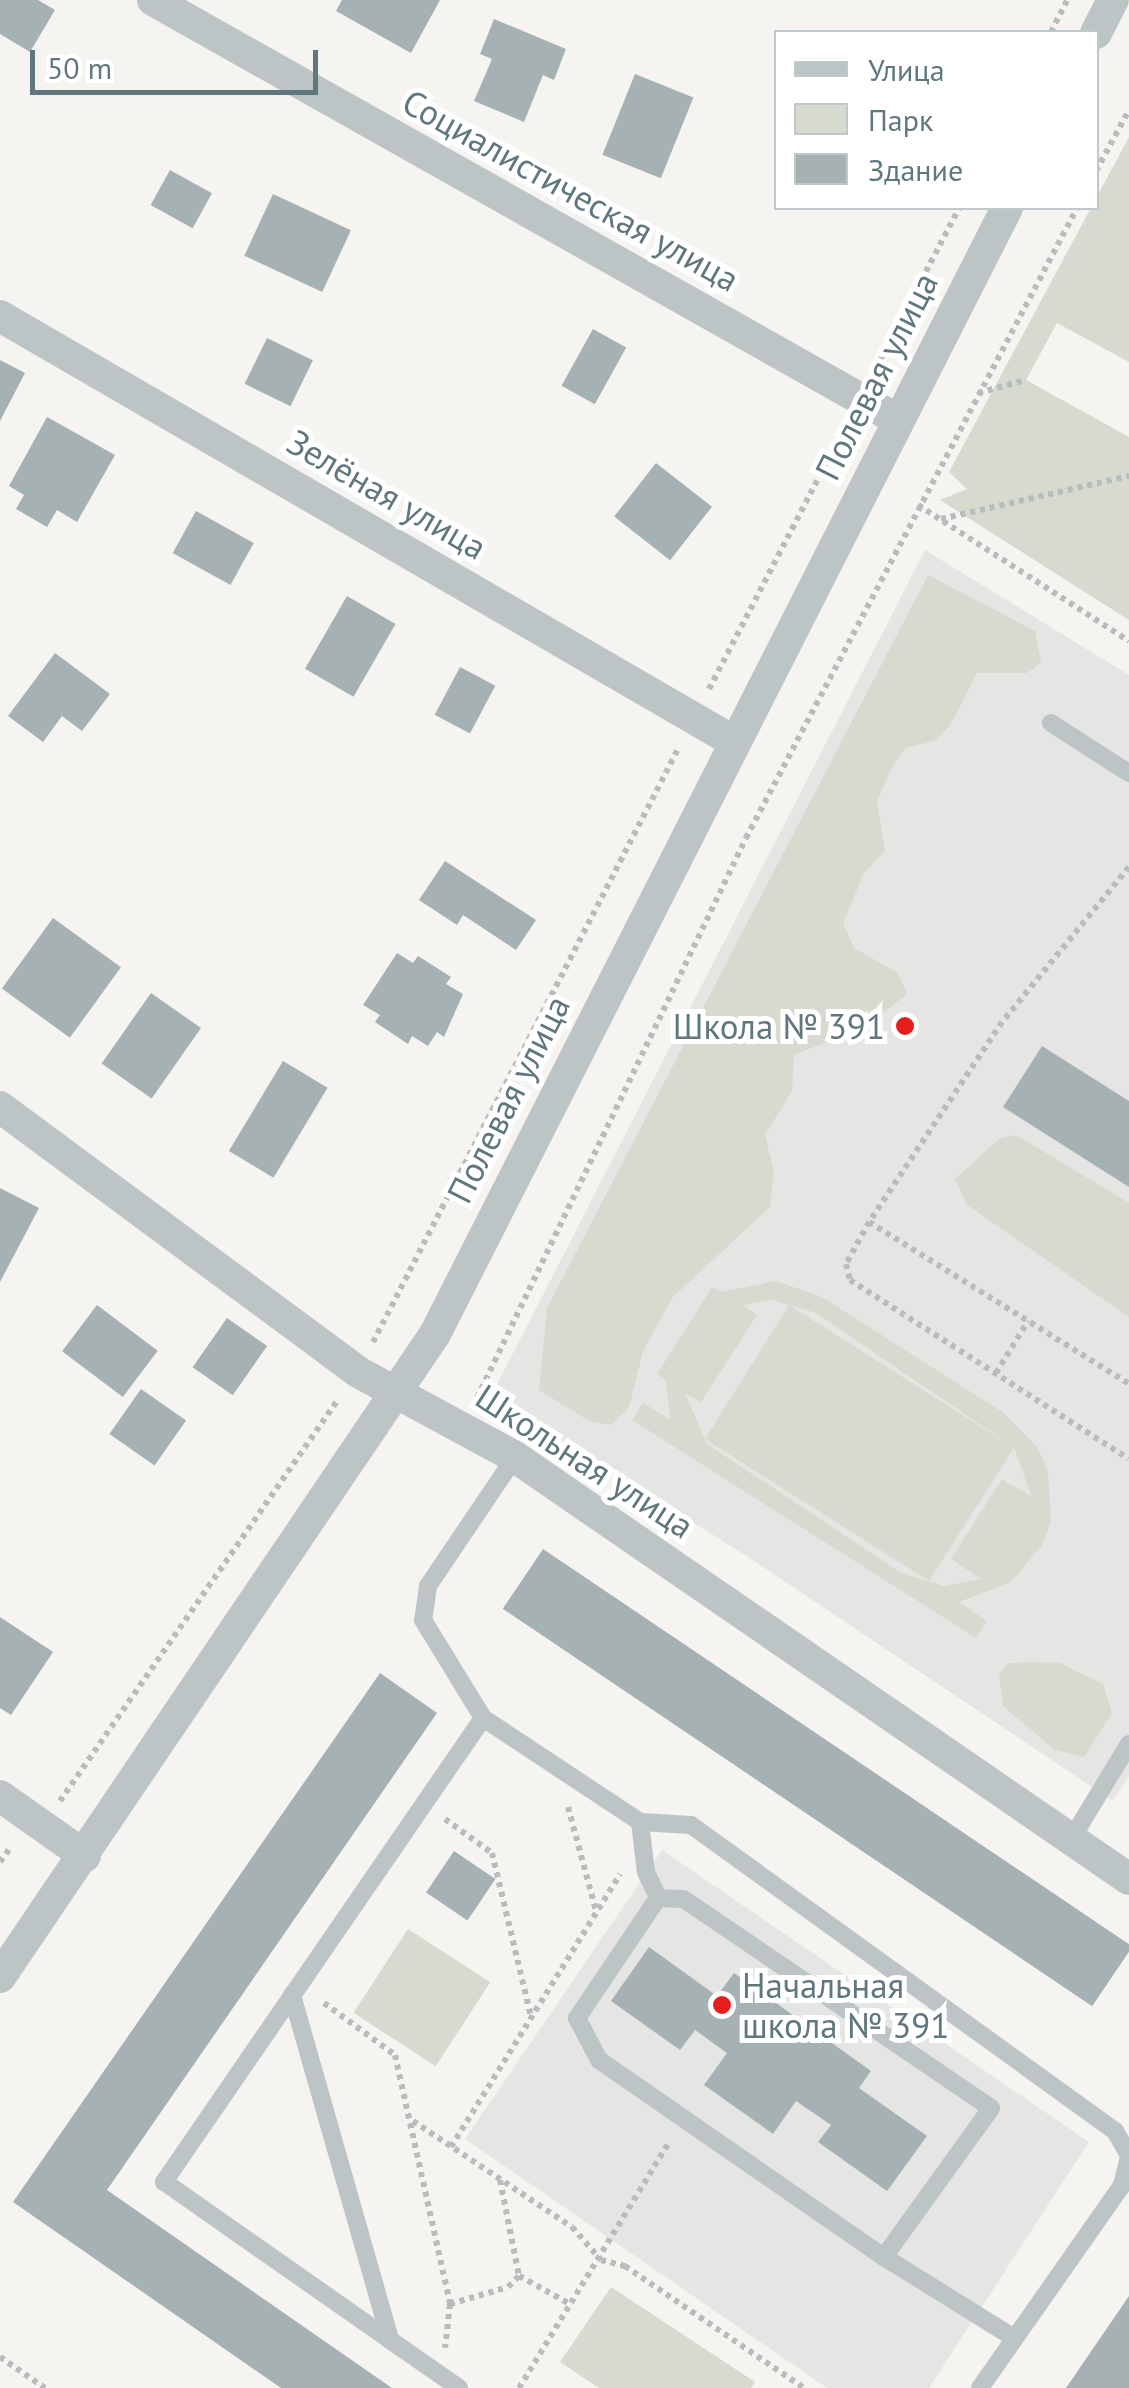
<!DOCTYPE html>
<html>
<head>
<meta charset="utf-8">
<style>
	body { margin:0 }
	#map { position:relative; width:1129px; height:2388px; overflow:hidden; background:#f5f4f0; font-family:"PT Sans",sans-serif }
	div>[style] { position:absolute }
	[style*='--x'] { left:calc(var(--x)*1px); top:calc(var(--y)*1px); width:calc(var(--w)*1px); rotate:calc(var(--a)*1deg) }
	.built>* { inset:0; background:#e5e6e4 }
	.green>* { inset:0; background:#d6dacf; transform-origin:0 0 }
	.building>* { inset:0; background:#a6b1b4; transform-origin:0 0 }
	.path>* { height:6px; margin-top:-3px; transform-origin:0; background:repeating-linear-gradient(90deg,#b7bcbd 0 5px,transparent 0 10px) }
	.lane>* { height:18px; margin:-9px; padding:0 9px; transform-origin:9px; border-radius:9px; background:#bdc4c6 }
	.street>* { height:32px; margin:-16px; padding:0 16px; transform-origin:16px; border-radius:16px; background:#bdc4c6 }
	.dots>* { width:28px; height:28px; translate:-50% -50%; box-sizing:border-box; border:5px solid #fff; border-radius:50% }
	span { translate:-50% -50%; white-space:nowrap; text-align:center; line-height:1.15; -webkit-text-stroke:10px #fff; paint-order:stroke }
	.street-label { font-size:35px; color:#5f777d }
	.poi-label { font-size:35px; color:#5f777d }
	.right { translate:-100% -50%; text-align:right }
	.left { translate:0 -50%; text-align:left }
	.legend { position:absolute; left:774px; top:30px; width:325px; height:180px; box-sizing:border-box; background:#fff; border:2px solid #bfc9cb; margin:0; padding:12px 18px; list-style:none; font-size:30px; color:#5f777d }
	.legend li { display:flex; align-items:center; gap:20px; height:50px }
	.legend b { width:50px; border:2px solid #bfc9cb }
	.scale { position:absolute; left:30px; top:50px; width:288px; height:45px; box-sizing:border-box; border:5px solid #5f777d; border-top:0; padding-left:12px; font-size:30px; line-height:35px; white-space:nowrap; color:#5f777d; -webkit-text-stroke:8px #fff; paint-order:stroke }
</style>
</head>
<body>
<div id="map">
	<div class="built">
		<i style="clip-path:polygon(925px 550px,1129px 675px,1129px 1776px,1113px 1801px,745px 1555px,491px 1396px)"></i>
		<i style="clip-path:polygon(662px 1850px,1089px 2142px,929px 2388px,827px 2388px,465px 2139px)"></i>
	</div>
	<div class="green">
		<i style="clip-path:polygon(1129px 137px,1129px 362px,1057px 323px,1026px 380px,1129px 437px,1129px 620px,940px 500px,967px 489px,949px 472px)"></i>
		<i style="clip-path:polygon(928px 575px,1035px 631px,1041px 663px,1027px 673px,977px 673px,951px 724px,935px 741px,905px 748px,892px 768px,877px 801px,885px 851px,864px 873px,843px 923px,854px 948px,898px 973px,907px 994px,869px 1025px,794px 1055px,792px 1091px,765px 1135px,774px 1172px,770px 1207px,673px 1297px,643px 1351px,629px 1408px,611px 1425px,589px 1421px,539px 1390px,547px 1308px)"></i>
		<i style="clip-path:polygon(1016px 1135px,1129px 1203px,1129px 1317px,967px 1205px,955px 1179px,1000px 1138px)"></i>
		<i style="clip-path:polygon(evenodd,776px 1281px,822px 1297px,1004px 1413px,1038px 1448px,1048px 1471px,1051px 1521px,1043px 1544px,1011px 1582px,959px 1602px,987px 1621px,976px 1638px,632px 1420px,643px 1403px,671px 1420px,665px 1379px,657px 1374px,712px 1287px,721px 1292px,776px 1281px,773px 1300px,816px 1313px,1013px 1447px,789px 1305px,705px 1439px,929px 1581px,1014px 1448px,1032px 1497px,1002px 1479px,951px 1559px,981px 1579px,944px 1586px,901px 1573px,707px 1444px,685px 1393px,701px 1402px,757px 1315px,742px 1305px,773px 1300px)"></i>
		<i style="clip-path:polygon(1030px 1662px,1060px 1663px,1103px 1684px,1112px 1713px,1084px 1757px,1055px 1750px,1003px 1706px,999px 1675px,1008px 1663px)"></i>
		<i style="left:408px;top:1929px;width:98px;height:100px;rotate:33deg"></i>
		<i style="clip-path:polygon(611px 2287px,755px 2382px,751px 2388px,599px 2388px,560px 2362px)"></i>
	</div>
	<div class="building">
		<i style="clip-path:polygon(0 0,38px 0,55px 10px,30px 52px,0 34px)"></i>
		<i style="clip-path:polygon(342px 0,440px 0,411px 53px,336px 11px)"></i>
		<i style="clip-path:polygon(494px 19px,566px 49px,554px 80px,543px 75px,524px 122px,474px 101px,492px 59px,480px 54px)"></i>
		<i style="left:635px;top:74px;width:63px;height:87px;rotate:22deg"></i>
		<i style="left:170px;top:170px;width:48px;height:40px;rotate:29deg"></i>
		<i style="left:273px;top:194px;width:86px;height:68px;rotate:25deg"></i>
		<i style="left:593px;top:329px;width:38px;height:65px;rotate:29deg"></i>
		<i style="left:267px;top:338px;width:51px;height:51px;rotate:26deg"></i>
		<i style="clip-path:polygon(0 360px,25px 373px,0 421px)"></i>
		<i style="clip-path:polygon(47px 417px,115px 455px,77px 522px,57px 510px,47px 527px,16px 509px,24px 495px,9px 486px)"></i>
		<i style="left:656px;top:463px;width:71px;height:68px;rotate:38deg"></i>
		<i style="left:196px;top:511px;width:66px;height:48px;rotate:29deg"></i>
		<i style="left:347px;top:596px;width:56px;height:84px;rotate:30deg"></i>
		<i style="clip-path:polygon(55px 653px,110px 694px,82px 731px,62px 716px,43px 742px,8px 716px)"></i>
		<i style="left:460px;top:667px;width:40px;height:54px;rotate:28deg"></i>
		<i style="clip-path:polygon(445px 861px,536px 920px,516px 950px,463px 915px,457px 925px,419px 900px)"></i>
		<i style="left:53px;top:918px;width:84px;height:87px;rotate:36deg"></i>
		<i style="clip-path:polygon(397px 953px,413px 963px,418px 956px,451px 977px,446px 984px,463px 994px,444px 1037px,437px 1032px,428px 1046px,412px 1036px,408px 1044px,375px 1022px,380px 1015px,363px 1005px)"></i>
		<i style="left:151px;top:993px;width:61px;height:86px;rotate:35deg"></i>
		<i style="clip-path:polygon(1042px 1046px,1129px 1101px,1129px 1187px,1003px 1107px)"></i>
		<i style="left:283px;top:1061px;width:52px;height:105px;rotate:31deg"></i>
		<i style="clip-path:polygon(0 1188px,39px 1208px,0 1282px)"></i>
		<i style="left:97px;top:1305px;width:76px;height:58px;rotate:37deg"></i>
		<i style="left:227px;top:1318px;width:49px;height:60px;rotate:35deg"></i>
		<i style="left:141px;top:1389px;width:55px;height:55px;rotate:35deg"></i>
		<i style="left:543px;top:1549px;width:711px;height:72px;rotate:34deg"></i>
		<i style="clip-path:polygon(0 1617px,53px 1652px,11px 1715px,0 1708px)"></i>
		<i style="clip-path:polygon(380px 1673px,437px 1713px,107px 2190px,392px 2388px,281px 2388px,13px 2202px)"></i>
		<i style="left:454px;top:1851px;width:50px;height:50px;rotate:34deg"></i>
		<i style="clip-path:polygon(649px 1947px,717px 1996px,734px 1973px,871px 2071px,859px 2088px,927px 2136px,887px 2191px,818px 2142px,831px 2125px,796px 2101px,773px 2134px,704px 2085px,727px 2053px,695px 2030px,680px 2050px,611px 2001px)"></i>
		<i style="clip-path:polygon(1129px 2296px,1129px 2388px,1066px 2388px)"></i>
	</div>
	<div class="path">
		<i style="--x:1051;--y:32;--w:36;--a:-63"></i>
		<i style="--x:1096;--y:171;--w:69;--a:-61.6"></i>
		<i style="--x:875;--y:369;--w:182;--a:-62.4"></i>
		<i style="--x:978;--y:393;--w:50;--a:-15.2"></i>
		<i style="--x:918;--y:505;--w:251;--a:32.8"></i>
		<i style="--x:941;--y:519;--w:193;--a:-12.9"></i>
		<i style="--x:709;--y:689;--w:293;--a:-62.6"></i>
		<i style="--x:1129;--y:867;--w:200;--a:129.3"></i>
		<i style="--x:1002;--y:1022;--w:240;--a:123.6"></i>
		<i style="--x:869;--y:1222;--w:306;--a:31.9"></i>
		<i style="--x:869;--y:1222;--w:48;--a:118.7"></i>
		<i style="--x:846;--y:1264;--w:16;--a:76"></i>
		<i style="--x:850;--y:1280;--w:331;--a:32.7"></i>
		<i style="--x:373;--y:1342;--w:667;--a:-62.78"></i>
		<i style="--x:996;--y:1373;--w:61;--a:-58.4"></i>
		<i style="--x:477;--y:1398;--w:621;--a:-64.34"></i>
		<i style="--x:746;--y:838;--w:712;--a:-62.28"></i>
		<i style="--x:60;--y:1801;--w:488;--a:-55.3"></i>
		<i style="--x:568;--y:1807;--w:108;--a:74.9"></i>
		<i style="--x:445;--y:1819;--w:58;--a:35.9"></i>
		<i style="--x:492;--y:1853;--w:169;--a:76.6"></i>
		<i style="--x:0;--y:1862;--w:19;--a:-54"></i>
		<i style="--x:324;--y:2003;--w:88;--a:36.2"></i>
		<i style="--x:395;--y:2055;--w:255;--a:77.5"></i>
		<i style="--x:450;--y:2304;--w:44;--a:96.5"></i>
		<i style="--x:413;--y:2121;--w:191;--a:33.7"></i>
		<i style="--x:572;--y:2227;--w:44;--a:48.7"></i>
		<i style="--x:601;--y:2260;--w:25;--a:14"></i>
		<i style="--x:625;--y:2266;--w:217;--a:34.3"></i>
		<i style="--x:451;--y:2147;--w:321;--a:-58.2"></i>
		<i style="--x:500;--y:2180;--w:98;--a:78.8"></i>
		<i style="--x:450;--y:2304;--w:60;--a:-16.3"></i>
		<i style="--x:508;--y:2287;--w:16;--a:-45"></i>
		<i style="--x:519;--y:2276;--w:60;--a:28.7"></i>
		<i style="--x:0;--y:2357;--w:55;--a:34.6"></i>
		<i style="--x:519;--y:2388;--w:289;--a:-58.6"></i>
	</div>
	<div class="lane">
		<i style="--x:1051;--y:723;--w:93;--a:32.7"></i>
		<i style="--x:515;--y:1457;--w:156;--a:124"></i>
		<i style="--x:428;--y:1586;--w:34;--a:98"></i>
		<i style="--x:423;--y:1620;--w:115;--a:58.5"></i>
		<i style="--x:483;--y:1718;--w:188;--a:33.5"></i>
		<i style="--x:640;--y:1822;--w:51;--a:3.4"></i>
		<i style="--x:691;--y:1825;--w:523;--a:35.82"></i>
		<i style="--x:1115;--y:2131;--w:28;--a:60"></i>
		<i style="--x:640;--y:1822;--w:50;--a:83.2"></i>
		<i style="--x:646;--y:1872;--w:29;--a:65"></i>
		<i style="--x:1072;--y:1838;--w:110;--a:-58.8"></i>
		<i style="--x:292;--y:1995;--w:359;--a:74.1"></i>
		<i style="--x:390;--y:2340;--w:84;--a:34.8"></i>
		<i style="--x:884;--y:2257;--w:183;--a:-54.3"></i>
		<i style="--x:991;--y:2108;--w:372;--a:-145.8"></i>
		<i style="--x:683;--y:1899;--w:25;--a:-178"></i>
		<i style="--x:658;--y:1898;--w:145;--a:124"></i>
		<i style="--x:577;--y:2018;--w:47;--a:62.4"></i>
		<i style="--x:599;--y:2060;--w:346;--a:34.7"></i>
		<i style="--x:884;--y:2257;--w:153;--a:31.9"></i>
		<i style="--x:390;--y:2340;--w:276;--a:-145"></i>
		<i style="--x:164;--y:2182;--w:563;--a:-55.49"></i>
		<i style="--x:980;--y:2388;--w:248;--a:-55"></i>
		<i style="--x:1122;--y:2185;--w:30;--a:-76"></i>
	</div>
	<div class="street">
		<i style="--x:153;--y:0;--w:855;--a:29.41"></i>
		<i style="--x:1096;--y:33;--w:37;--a:-63"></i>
		<i style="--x:0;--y:316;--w:847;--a:30.11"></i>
		<i style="--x:0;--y:1107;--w:445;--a:36.5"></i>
		<i style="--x:358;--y:1372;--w:179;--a:28.4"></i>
		<i style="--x:515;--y:1457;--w:745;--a:34.5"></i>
		<i style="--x:0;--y:1796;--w:104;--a:35.2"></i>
		<i style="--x:0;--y:1977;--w:776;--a:-55.92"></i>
		<i style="--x:435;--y:1334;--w:1263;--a:-63.07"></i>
	</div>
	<div class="dots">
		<i style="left:905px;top:1026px;background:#e81d1e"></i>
		<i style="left:722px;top:2005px;background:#e81d1e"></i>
	</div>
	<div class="street-label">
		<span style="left:571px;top:190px;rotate:29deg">Социалистическая улица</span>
		<span style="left:876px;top:376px;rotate:-63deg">Полевая улица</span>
		<span style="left:387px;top:494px;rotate:30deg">Зелёная улица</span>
		<span style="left:508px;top:1099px;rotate:-63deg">Полевая улица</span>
		<span style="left:585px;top:1461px;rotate:33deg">Школьная улица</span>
	</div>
	<div class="poi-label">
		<span class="right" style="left:885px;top:1026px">Школа № 391</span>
		<span class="left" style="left:742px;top:2005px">Начальная<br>школа № 391</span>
	</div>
	<ul class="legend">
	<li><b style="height:12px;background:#bdc4c6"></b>Улица</li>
	<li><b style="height:28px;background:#d6dacf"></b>Парк</li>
	<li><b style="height:28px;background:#a6b1b4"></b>Здание</li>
	</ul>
	<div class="scale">50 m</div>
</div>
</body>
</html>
